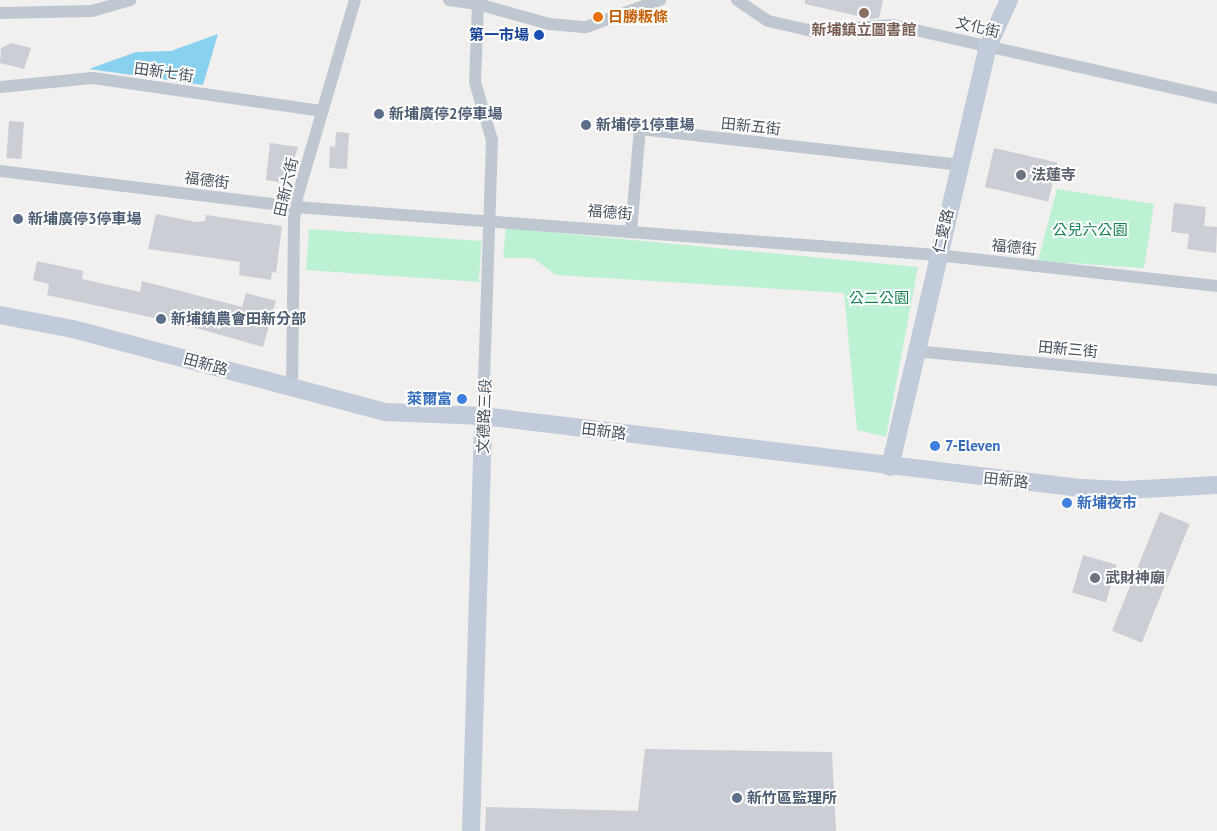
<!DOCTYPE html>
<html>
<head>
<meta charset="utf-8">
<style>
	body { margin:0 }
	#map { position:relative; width:1217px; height:831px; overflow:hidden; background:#f2efef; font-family:"PT Sans","Noto Sans TC",sans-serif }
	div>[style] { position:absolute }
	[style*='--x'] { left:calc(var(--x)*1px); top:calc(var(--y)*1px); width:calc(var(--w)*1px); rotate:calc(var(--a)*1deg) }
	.green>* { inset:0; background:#bcf1d4; transform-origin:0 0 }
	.water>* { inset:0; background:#88d2ef }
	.building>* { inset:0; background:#cbced4; transform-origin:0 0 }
	.minor>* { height:12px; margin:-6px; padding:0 6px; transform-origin:6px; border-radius:6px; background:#bfc8d1 }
	.secondary>* { height:18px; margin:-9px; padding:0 9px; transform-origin:9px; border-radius:9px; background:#c1cbd9 }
	.dots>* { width:14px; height:14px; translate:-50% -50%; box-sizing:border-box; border:2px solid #fff; border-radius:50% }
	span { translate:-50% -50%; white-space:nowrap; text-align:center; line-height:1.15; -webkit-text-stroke:4px #fff; paint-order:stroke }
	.food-label { font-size:15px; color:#c56008; font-weight:700 }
	.left { translate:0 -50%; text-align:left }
	.street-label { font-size:15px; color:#46515d }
	.education-label { font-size:15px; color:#785e54; font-weight:700 }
	.transit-label { font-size:15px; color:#164399; font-weight:700 }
	.right { translate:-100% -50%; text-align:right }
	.service-label { font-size:15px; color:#4e5e75; font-weight:700 }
	.worship-label { font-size:15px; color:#5b616d; font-weight:700 }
	.park-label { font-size:15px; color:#148252 }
	.shop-label { font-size:15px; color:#366cbe; font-weight:700 }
</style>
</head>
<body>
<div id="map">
	<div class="green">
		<i style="clip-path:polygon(1057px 189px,1154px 204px,1144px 268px,1038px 261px)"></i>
		<i style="clip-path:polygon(506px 228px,918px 267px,886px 437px,857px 430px,844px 293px,556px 275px,533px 258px,503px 258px)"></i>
		<i style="left:309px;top:229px;width:173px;height:41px;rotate:4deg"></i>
	</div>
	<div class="water">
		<i style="clip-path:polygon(218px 34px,203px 85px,89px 69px,136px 52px,171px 51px)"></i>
	</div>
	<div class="building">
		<i style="clip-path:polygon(805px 0,883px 0,879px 18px,871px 19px,805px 4px)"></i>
		<i style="clip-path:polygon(11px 43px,31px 48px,24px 69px,0 63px,1px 48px)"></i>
		<i style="left:9px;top:121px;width:15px;height:37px;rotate:4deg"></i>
		<i style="clip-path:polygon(336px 132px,349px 133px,347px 169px,329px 168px,330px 146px,335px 147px)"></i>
		<i style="clip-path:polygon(270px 143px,298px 147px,287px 180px,283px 183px,266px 180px)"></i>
		<i style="left:994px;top:148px;width:65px;height:40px;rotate:13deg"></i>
		<i style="clip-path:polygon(1174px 203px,1206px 207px,1204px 226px,1217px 227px,1216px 253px,1187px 249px,1189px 234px,1171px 232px)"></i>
		<i style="clip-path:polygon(156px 214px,196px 222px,205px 221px,206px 215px,282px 226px,276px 273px,272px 272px,271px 280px,239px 275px,240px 262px,148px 249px)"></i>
		<i style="clip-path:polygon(37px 261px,83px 271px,82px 279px,140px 292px,142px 281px,242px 307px,246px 293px,276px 301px,263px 347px,182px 324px,47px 295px,49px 284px,33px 280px)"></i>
		<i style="left:1160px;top:512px;width:32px;height:128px;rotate:22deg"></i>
		<i style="left:1083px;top:555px;width:35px;height:39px;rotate:16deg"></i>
		<i style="clip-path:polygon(645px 749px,832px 752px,836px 831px,485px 831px,486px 807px,638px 811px)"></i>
	</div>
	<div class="minor">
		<i style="--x:449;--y:0;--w:29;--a:8"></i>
		<i style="--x:478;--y:4;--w:74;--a:15.7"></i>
		<i style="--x:549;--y:24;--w:37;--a:5"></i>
		<i style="--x:586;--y:27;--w:79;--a:-20"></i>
		<i style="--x:737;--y:0;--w:37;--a:34"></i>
		<i style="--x:768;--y:21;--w:45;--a:12.8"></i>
		<i style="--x:812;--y:31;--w:81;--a:-4.2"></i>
		<i style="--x:893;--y:25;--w:332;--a:12.7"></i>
		<i style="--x:478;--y:4;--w:78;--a:92.2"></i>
		<i style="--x:475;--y:82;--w:60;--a:73.7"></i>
		<i style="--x:492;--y:140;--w:276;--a:91.9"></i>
		<i style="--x:0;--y:13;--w:92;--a:-1.2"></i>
		<i style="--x:92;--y:11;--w:40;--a:-16"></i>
		<i style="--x:0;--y:87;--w:93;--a:-5.5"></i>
		<i style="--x:93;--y:78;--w:232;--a:8.2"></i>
		<i style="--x:0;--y:171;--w:298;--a:6.9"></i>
		<i style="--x:296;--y:207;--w:643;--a:4.28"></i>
		<i style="--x:937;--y:255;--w:282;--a:6.3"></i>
		<i style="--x:631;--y:231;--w:102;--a:-85"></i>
		<i style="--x:640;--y:129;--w:321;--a:6.4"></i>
		<i style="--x:915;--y:351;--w:303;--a:5.5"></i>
		<i style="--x:292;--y:387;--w:167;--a:-89.3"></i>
		<i style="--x:294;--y:220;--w:22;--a:-82"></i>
		<i style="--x:297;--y:198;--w:206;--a:-73.7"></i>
	</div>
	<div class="secondary">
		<i style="--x:0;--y:315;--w:74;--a:10.9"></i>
		<i style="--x:73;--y:329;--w:324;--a:14.9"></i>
		<i style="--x:386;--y:412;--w:97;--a:2.4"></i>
		<i style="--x:483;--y:416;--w:602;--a:6.87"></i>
		<i style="--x:1081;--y:488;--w:44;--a:2.6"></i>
		<i style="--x:1125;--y:490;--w:92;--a:-3.1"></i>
		<i style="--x:890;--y:467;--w:432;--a:-76.9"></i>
		<i style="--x:988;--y:46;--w:51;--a:-65.5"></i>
		<i style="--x:471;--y:831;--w:415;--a:-88.3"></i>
	</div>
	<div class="dots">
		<i style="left:864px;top:13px;background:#8d6e63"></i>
		<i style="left:598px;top:17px;background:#e8710a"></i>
		<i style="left:539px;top:35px;background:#1a4fb4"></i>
		<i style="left:379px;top:114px;background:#5c6f8a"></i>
		<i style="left:586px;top:125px;background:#5c6f8a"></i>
		<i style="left:1021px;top:175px;background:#6b7280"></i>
		<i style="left:18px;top:219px;background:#5c6f8a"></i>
		<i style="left:161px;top:319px;background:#5c6f8a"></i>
		<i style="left:462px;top:399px;background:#3f7fe0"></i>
		<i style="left:935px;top:446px;background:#3f7fe0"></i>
		<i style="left:1067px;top:503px;background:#3f7fe0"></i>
		<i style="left:1095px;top:578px;background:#6b7280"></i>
		<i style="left:737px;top:798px;background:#5c6f8a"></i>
	</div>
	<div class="food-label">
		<span class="left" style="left:608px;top:17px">日勝粄條</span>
	</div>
	<div class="street-label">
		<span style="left:978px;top:27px;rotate:13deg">文化街</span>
		<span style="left:164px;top:72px;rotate:8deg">田新七街</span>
		<span style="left:751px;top:126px;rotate:6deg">田新五街</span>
		<span style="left:207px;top:180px;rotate:7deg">福德街</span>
		<span style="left:286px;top:187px;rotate:-77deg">田新六街</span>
		<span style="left:610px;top:212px;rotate:5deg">福德街</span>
		<span style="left:943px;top:231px;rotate:-77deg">仁愛路</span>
		<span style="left:1014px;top:247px;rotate:6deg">福德街</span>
		<span style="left:1068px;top:349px;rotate:5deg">田新三街</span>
		<span style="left:206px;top:364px;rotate:15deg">田新路</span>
		<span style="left:484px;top:416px;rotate:-88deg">文德路三段</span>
		<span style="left:604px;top:431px;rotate:7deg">田新路</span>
		<span style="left:1006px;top:480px;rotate:6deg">田新路</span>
	</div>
	<div class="education-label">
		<span style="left:864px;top:30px">新埔鎮立圖書館</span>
	</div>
	<div class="transit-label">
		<span class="right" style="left:529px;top:35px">第一市場</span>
	</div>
	<div class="service-label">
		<span class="left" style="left:389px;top:114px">新埔廣停2停車場</span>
		<span class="left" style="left:596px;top:125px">新埔停1停車場</span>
		<span class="left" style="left:28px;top:219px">新埔廣停3停車場</span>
		<span class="left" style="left:171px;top:319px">新埔鎮農會田新分部</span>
		<span class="left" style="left:747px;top:798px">新竹區監理所</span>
	</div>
	<div class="worship-label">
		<span class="left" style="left:1031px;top:175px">法蓮寺</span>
		<span class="left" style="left:1105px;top:578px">武財神廟</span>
	</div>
	<div class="park-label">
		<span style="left:1090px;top:230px">公兒六公園</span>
		<span style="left:879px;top:298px">公二公園</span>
	</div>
	<div class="shop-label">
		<span class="right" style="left:452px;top:399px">萊爾富</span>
		<span class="left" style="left:945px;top:446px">7-Eleven</span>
		<span class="left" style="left:1077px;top:503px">新埔夜市</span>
	</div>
</div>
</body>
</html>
